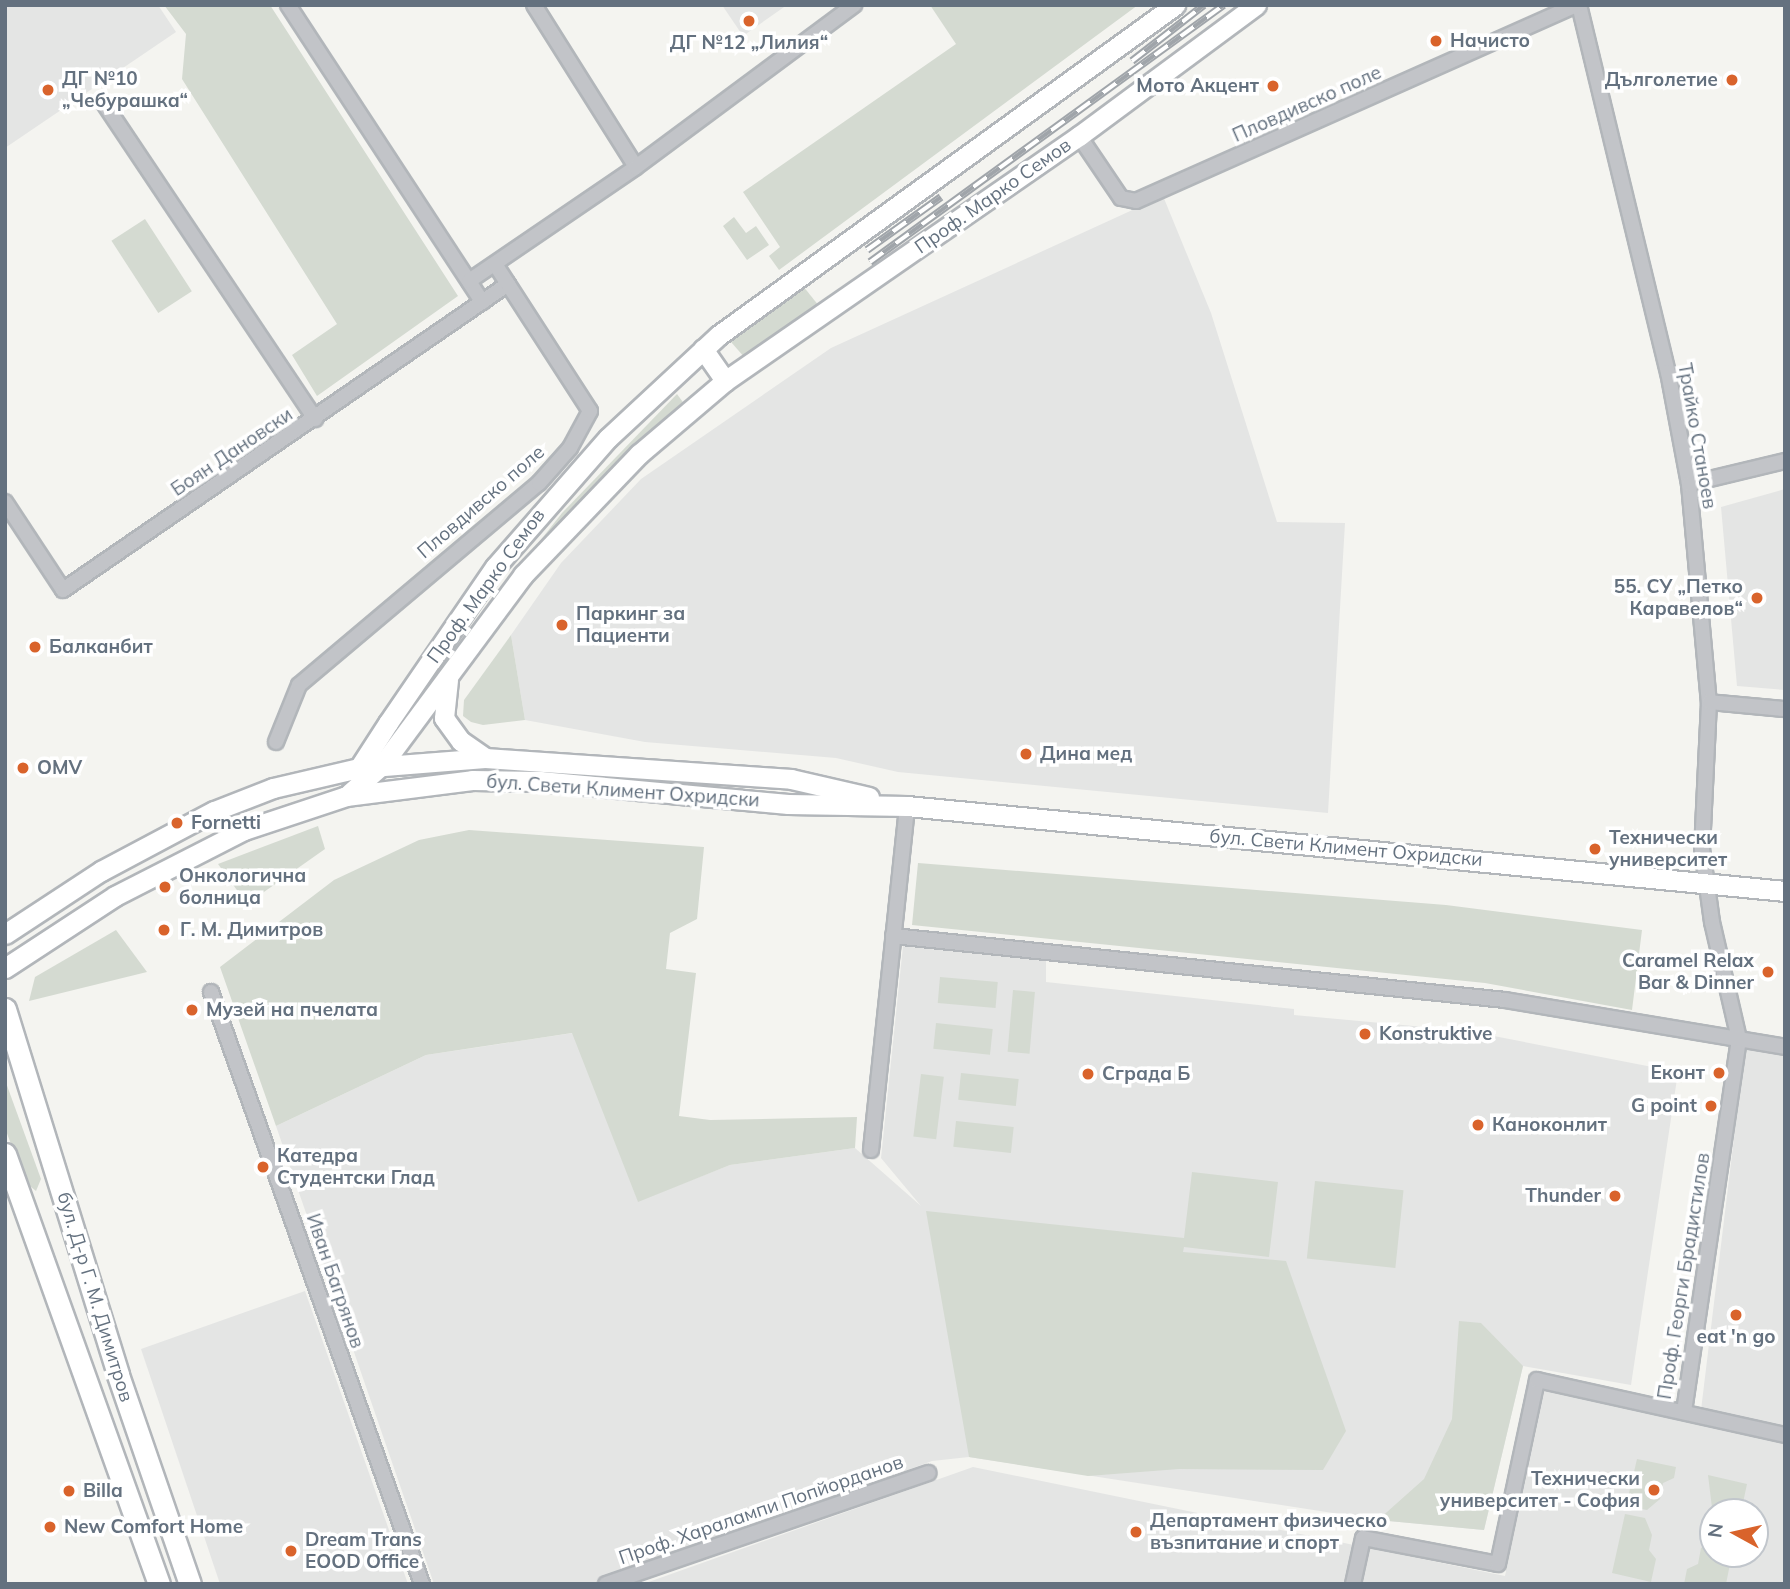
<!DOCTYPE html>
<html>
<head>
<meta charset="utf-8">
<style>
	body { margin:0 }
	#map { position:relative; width:1790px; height:1589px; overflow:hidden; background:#f4f4f0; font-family:Mulish,sans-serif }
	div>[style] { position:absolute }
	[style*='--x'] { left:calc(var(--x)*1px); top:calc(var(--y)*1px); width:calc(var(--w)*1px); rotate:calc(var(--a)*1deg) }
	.built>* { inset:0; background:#e4e5e4 }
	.green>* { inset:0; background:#d4dad1; transform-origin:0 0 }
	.roads { filter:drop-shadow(2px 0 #b2b6ba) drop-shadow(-2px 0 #b2b6ba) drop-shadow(0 2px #b2b6ba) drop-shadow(0 -2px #b2b6ba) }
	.minor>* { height:14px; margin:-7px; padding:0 7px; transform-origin:7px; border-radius:7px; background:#c2c4c8 }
	.secondary>* { height:19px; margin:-9.5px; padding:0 9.5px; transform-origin:9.5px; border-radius:9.5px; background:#fff }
	.primary>* { height:21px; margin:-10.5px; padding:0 10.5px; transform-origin:10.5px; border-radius:10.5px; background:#fff }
	.rail>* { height:8px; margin-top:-4px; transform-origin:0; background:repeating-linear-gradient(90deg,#fff 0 16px,#a0a5aa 0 32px); box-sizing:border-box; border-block:2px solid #a0a5aa }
	.dots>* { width:19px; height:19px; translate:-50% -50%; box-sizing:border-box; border:4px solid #fff; border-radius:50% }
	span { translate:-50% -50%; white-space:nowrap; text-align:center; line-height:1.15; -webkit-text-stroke:7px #fff; paint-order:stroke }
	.poi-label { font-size:19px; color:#64717f; font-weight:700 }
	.left { translate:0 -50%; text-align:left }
	.right { translate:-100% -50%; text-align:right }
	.street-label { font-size:19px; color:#64717f }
	.frame { position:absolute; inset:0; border:7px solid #64717f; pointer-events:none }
	.north { position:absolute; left:1699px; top:1498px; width:70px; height:70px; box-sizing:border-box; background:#fff; border:2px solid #c1c6cc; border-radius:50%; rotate:278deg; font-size:19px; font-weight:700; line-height:28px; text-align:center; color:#64717f }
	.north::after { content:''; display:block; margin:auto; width:24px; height:32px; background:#d9632b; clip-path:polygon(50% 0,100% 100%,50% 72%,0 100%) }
</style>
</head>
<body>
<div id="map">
	<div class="built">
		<i style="clip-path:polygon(5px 5px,158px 5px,176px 32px,5px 148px)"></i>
		<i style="clip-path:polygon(722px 5px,787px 5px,743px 36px)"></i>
		<i style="clip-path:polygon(1163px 196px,1211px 313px,1277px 522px,1345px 523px,1328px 813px,898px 772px,836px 758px,645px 742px,525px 720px,511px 635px,561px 563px,641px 479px,831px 348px)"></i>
		<i style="clip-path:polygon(1785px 489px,1785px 690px,1737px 686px,1721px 507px)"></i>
		<i style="clip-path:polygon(903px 946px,1046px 961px,1046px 982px,1294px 1009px,1294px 1015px,1468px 1031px,1678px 1072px,1631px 1385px,1523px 1366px,1484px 1530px,1378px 1520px,969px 1457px,932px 1461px,594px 1584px,434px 1584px,276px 1126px,426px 1055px,573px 1033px,638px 1201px,730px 1165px,855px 1148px,921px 1206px,881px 1158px)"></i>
		<i style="clip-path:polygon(1745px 1047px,1785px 1052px,1785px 1427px,1701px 1410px)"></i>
		<i style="clip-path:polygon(305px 1291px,408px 1584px,220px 1584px,141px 1349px)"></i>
		<i style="clip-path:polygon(evenodd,1545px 1389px,1785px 1443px,1785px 1584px,643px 1584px,973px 1467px,1505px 1576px,1545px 1389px,1713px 1512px,1755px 1512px,1755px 1554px,1713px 1554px,1713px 1512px)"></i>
	</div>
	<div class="green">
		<i style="clip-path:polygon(164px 5px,270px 5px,458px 296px,317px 396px,292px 355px,337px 324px,182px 79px,186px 34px)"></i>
		<i style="clip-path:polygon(930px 5px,1138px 5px,779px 270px,769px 256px,780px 247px,743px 192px,956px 44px)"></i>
		<i style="clip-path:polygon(734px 217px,746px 233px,756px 226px,769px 245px,747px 260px,723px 226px)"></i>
		<i style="left:145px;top:219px;width:86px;height:40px;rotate:57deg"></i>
		<i style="clip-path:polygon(803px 286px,819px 306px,745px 358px,731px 342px)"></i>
		<i style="clip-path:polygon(677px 394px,685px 405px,495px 598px,562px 513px)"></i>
		<i style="clip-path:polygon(511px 635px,525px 720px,483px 725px,471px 722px,463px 716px,464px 700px)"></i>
		<i style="clip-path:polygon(318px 826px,325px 849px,247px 904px,218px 864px)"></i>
		<i style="clip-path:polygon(469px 830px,704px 847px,697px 919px,670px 933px,666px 969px,696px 973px,679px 1116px,710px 1120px,857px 1117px,855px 1148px,730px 1165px,638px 1202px,572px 1033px,426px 1055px,276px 1126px,220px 967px,334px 880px,419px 840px)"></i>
		<i style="clip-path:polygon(918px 863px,1446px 905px,1642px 930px,1632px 1010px,1485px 983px,912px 925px)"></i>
		<i style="clip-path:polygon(116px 930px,147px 972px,29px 1001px,35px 977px)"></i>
		<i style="left:940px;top:977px;width:58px;height:26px;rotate:5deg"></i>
		<i style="left:1013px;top:990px;width:22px;height:62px;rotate:5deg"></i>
		<i style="left:936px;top:1023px;width:57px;height:26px;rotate:6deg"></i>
		<i style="left:961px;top:1073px;width:58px;height:27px;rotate:6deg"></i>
		<i style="left:921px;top:1074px;width:23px;height:63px;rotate:7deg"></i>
		<i style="clip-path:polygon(5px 1080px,41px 1179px,36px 1191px,25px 1182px,5px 1128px)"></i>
		<i style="left:956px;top:1121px;width:58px;height:26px;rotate:6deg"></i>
		<i style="clip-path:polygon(1192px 1172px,1278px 1182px,1269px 1257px,1184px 1247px,1183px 1252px,1286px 1261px,1346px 1431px,1323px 1470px,1179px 1469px,1088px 1476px,969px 1457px,926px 1211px,1184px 1238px)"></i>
		<i style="left:1315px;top:1181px;width:89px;height:78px;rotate:6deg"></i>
		<i style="clip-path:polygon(1459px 1321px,1481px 1323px,1523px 1366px,1484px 1530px,1378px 1520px,1424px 1479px,1452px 1419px)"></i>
		<i style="clip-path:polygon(1637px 1459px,1676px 1467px,1674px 1478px,1663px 1483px,1660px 1499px,1647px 1510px,1626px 1506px)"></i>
		<i style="clip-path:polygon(1708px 1475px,1747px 1484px,1741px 1512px,1713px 1512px,1713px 1516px)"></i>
		<i style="clip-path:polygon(1625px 1514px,1645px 1518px,1652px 1535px,1649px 1550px,1656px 1559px,1651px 1582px,1612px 1573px)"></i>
		<i style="clip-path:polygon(1713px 1540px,1713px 1554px,1732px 1554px,1726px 1584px,1684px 1584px,1687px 1569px,1698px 1564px,1701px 1548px)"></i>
	</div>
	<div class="roads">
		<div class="minor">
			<i style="--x:288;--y:5;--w:355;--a:56.8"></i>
			<i style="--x:534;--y:5;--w:191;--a:57.8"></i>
			<i style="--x:1579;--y:5;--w:378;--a:76.4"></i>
			<i style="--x:1668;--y:372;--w:114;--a:79.4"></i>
			<i style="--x:1689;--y:484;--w:219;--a:84.8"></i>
			<i style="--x:1709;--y:702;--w:147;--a:92.7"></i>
			<i style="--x:1702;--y:849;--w:74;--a:82.2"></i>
			<i style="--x:1712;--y:922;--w:120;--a:77"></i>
			<i style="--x:1739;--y:1039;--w:376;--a:98.4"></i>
			<i style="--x:105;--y:105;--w:378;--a:56.2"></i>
			<i style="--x:1079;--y:136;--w:75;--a:55.9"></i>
			<i style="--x:1121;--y:198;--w:15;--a:11"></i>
			<i style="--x:1136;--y:201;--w:483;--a:-24"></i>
			<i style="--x:469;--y:281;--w:202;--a:-34.3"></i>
			<i style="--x:636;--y:167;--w:272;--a:-36.6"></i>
			<i style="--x:1689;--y:484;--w:99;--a:-13.5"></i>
			<i style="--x:5;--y:502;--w:105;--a:56.6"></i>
			<i style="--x:63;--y:590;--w:540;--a:-34.51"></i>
			<i style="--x:1709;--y:702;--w:76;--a:5.3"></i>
			<i style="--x:276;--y:742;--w:61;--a:-68"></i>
			<i style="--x:299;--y:685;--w:314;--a:-40.1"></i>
			<i style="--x:539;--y:483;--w:47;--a:-48.5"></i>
			<i style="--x:570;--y:448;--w:42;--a:-61.6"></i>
			<i style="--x:590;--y:411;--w:175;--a:-122.9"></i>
			<i style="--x:893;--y:936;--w:615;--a:5.97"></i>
			<i style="--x:1505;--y:1000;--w:284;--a:9.5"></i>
			<i style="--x:211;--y:992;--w:628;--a:70.38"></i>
			<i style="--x:871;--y:1150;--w:346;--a:-84"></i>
			<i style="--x:606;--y:1584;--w:341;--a:-19"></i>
			<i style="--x:1353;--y:1584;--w:47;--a:-77.7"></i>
			<i style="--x:1363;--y:1538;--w:137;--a:10.9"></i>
			<i style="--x:1498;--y:1564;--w:188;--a:-78"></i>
			<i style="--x:1537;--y:1380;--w:254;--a:12.5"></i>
		</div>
		<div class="secondary">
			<i style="--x:703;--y:349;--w:39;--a:55"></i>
			<i style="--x:448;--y:680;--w:38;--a:96"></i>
			<i style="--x:444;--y:718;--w:29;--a:54"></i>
			<i style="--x:461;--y:741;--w:29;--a:35"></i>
			<i style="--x:369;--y:790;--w:9;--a:-139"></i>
			<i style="--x:362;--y:784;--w:16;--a:-101"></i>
			<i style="--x:359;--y:768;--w:54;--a:-57.2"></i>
			<i style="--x:388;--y:723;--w:189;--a:-55.6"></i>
			<i style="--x:495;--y:567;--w:171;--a:-48.8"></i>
			<i style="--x:608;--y:438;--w:151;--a:-42.9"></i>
			<i style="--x:719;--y:335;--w:563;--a:-35.89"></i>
			<i style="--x:350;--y:793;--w:43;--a:-41.2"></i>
			<i style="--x:382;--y:765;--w:237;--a:-53.4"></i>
			<i style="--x:523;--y:575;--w:168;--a:-46.2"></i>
			<i style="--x:639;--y:454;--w:113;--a:-40.3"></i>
			<i style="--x:725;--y:381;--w:431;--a:-34.7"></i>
			<i style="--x:1079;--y:136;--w:220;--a:-36.5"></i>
			<i style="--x:5;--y:934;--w:115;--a:-33.3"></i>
			<i style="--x:101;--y:871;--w:128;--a:-28"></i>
			<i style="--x:214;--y:811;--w:63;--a:-21.3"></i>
			<i style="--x:273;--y:788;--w:88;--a:-13.1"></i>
			<i style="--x:359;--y:768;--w:126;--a:-4.5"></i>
			<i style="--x:485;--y:758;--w:307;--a:3.9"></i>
			<i style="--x:791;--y:779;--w:80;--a:13"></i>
			<i style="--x:5;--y:968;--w:131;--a:-33.2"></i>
			<i style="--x:115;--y:896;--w:145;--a:-27.1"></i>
			<i style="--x:244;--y:830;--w:108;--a:-18.4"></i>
			<i style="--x:346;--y:796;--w:127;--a:-7.2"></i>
			<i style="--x:472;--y:780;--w:68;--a:0.8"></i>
			<i style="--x:540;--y:781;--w:249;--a:5.3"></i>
			<i style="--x:788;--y:804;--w:119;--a:1"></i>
			<i style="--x:907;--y:806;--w:882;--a:5.53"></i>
		</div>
		<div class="primary">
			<i style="--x:5;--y:1009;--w:383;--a:72.8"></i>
			<i style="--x:118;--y:1375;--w:221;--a:71"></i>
			<i style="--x:5;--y:1154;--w:457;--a:70.3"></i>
		</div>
	</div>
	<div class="rail">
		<i style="--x:1132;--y:61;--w:91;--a:-37.9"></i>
		<i style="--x:867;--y:250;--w:91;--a:-35.6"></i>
		<i style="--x:870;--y:262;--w:437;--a:-36"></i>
	</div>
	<div class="dots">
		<i style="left:749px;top:21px;background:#d9632b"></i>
		<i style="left:1436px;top:41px;background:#d9632b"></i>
		<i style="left:1732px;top:80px;background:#d9632b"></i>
		<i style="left:1273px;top:86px;background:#d9632b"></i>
		<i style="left:48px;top:90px;background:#d9632b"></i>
		<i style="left:1757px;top:598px;background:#d9632b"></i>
		<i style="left:562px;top:625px;background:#d9632b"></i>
		<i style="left:35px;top:647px;background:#d9632b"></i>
		<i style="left:1026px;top:754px;background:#d9632b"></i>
		<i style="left:23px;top:768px;background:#d9632b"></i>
		<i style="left:177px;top:823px;background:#d9632b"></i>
		<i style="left:1595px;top:849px;background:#d9632b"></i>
		<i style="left:165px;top:887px;background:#d9632b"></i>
		<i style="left:164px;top:930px;background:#d9632b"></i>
		<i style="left:1768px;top:972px;background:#d9632b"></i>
		<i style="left:192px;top:1010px;background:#d9632b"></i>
		<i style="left:1365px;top:1034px;background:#d9632b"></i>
		<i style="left:1719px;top:1073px;background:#d9632b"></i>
		<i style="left:1088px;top:1074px;background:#d9632b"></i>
		<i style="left:1711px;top:1106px;background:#d9632b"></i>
		<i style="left:1478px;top:1125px;background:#d9632b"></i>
		<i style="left:263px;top:1167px;background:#d9632b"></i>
		<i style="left:1615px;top:1196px;background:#d9632b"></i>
		<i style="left:1736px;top:1315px;background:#d9632b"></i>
		<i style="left:1654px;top:1490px;background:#d9632b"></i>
		<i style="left:69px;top:1491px;background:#d9632b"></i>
		<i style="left:50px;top:1527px;background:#d9632b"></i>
		<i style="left:1136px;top:1532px;background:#d9632b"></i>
		<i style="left:291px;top:1551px;background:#d9632b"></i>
	</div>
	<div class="poi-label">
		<span class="left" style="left:1450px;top:41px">Начисто</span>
		<span style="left:749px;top:43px">ДГ №12 „Лилия“</span>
		<span class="left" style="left:62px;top:90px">ДГ №10<br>„Чебурашка“</span>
		<span class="right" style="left:1718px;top:80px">Дълголетие</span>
		<span class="right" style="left:1259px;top:86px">Мото Акцент</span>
		<span class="right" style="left:1743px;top:598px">55. СУ „Петко<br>Каравелов“</span>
		<span class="left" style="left:576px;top:625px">Паркинг за<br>Пациенти</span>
		<span class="left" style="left:49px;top:647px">Балканбит</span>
		<span class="left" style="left:1040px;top:754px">Дина мед</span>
		<span class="left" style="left:37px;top:768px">OMV</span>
		<span class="left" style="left:191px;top:823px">Fornetti</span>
		<span class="left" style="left:1609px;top:849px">Технически<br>университет</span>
		<span class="left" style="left:179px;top:887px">Онкологична<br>болница</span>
		<span class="left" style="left:180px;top:930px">Г. М. Димитров</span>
		<span class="right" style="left:1754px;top:972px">Caramel Relax<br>Bar &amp; Dinner</span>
		<span class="left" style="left:206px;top:1010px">Музей на пчелата</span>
		<span class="left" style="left:1379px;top:1034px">Konstruktive</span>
		<span class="right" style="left:1705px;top:1073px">Еконт</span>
		<span class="left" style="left:1102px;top:1074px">Сграда Б</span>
		<span class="right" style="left:1697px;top:1106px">G point</span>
		<span class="left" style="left:1492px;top:1125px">Каноконлит</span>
		<span class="left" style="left:277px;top:1167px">Катедра<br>Студентски Глад</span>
		<span class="right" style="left:1601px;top:1196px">Thunder</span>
		<span style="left:1736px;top:1337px">eat 'n go</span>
		<span class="right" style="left:1640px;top:1490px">Технически<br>университет - София</span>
		<span class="left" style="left:83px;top:1491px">Billa</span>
		<span class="left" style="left:1150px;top:1532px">Департамент физическо<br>възпитание и спорт</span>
		<span class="left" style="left:64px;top:1527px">New Comfort Home</span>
		<span class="left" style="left:305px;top:1551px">Dream Trans<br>EOOD Office</span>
	</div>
	<div class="street-label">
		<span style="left:1307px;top:104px;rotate:-24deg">Пловдивско поле</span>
		<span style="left:993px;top:196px;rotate:-35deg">Проф. Марко Семов</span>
		<span style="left:1697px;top:436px;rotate:80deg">Трайко Станоев</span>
		<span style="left:232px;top:452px;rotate:-34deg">Боян Дановски</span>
		<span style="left:481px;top:502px;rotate:-41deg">Пловдивско поле</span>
		<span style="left:486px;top:586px;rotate:-54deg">Проф. Марко Семов</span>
		<span style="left:623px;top:791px;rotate:4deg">бул. Свети Климент Охридски</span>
		<span style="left:1346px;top:848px;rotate:5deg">бул. Свети Климент Охридски</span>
		<span style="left:1684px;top:1276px;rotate:-81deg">Проф. Георги Брадистилов</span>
		<span style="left:335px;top:1281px;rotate:71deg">Иван Багрянов</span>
		<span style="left:95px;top:1297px;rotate:73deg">бул. Д-р Г. М. Димитров</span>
		<span style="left:761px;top:1510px;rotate:-19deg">Проф. Харалампи Попйорданов</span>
	</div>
	<div class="frame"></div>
	<div class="north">N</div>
</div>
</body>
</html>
